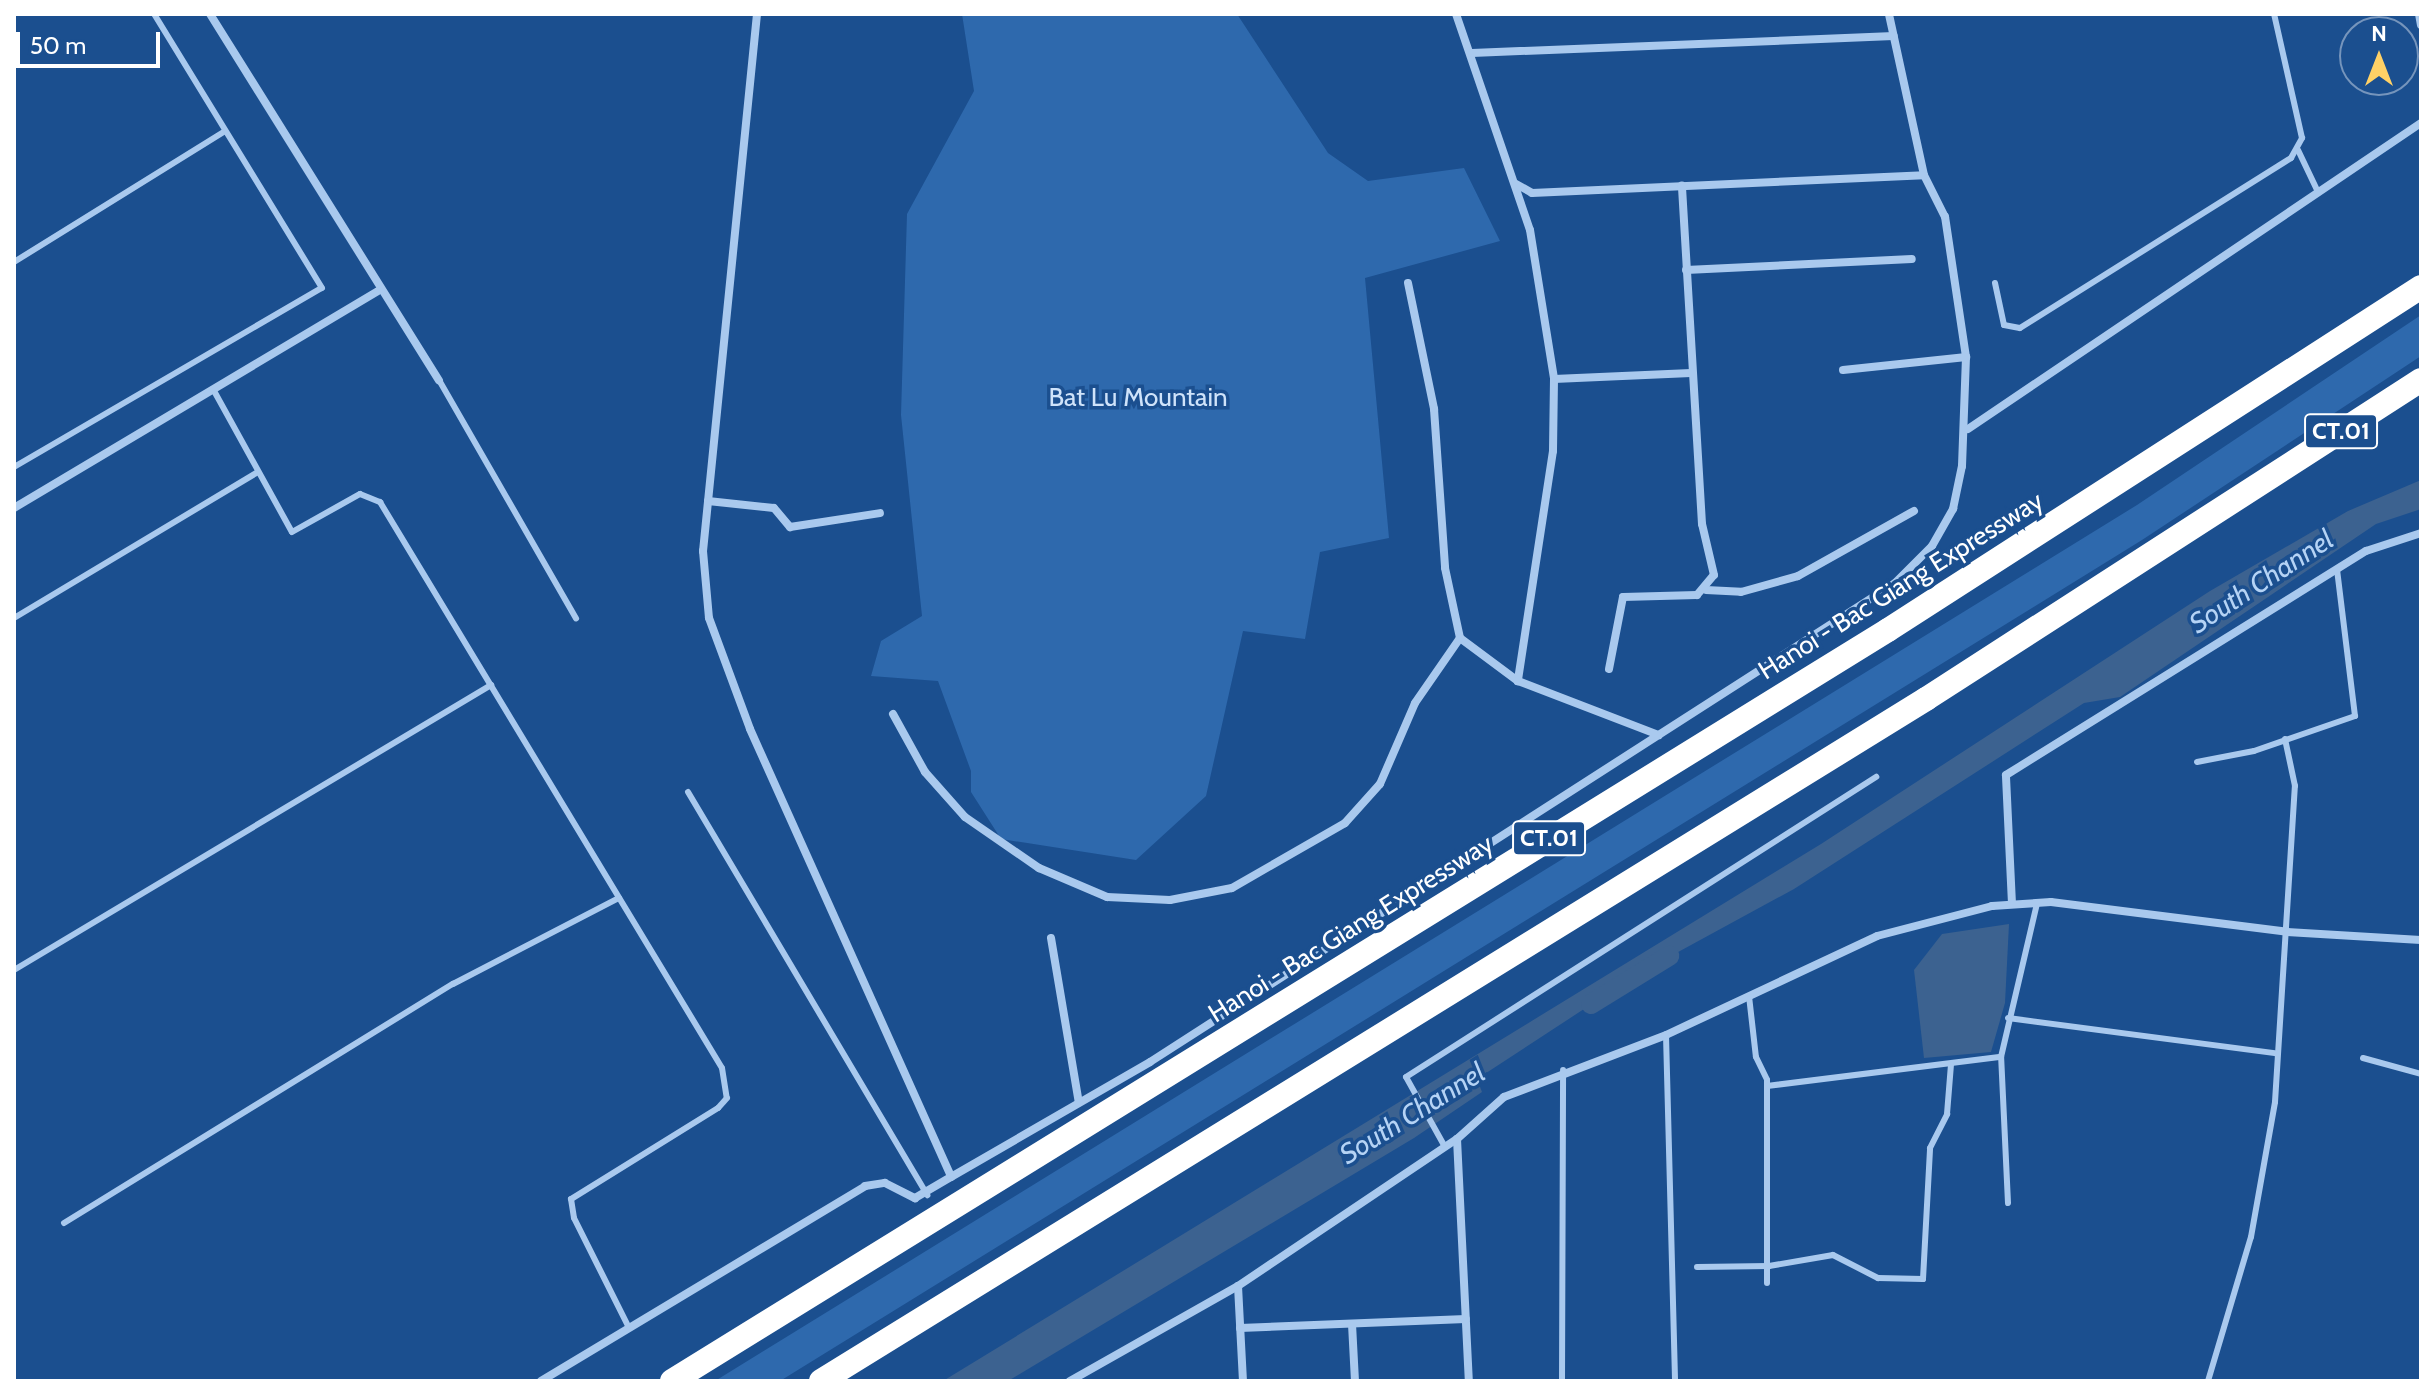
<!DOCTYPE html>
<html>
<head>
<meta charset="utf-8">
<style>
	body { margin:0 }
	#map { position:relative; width:2435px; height:1395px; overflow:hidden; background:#1b4f8f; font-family:Cabin,sans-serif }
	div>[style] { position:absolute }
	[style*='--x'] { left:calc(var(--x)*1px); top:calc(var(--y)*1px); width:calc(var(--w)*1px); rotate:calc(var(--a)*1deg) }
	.green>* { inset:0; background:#2e69ad }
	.water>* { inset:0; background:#3c6290 }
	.canal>* { height:20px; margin:-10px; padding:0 10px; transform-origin:10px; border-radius:10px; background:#3c6290 }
	.lane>* { height:6px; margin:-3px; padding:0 3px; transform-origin:3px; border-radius:3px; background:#a9c9ee }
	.street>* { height:8px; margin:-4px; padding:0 4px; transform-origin:4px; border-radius:4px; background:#a9c9ee }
	.highway>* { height:24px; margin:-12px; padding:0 12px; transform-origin:12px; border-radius:12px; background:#fff }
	span { translate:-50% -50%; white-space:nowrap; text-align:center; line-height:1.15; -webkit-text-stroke:7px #1b4f8f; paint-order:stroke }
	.shield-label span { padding:2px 6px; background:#1b4f8f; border:2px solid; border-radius:6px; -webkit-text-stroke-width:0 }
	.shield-label { font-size:24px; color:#fff; font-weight:700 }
	.park-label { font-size:26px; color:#cfe3fa }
	.street-label { font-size:26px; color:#fff }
	.water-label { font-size:28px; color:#b5d3f5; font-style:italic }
	.frame { position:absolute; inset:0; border:16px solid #fff; pointer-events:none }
	.north { position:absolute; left:2339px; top:16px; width:80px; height:80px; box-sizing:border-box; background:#1b4f8f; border:2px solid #7695bc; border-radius:50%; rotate:0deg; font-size:22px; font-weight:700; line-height:32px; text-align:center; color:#fff }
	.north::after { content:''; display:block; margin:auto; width:28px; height:36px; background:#ffd166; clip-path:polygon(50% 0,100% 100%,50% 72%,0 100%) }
	.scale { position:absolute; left:16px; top:32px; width:144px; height:36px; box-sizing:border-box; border:4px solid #fff; border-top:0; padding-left:10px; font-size:24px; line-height:28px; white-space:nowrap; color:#fff; -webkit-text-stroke:6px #1b4f8f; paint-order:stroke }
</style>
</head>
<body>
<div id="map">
	<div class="green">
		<i style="clip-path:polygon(962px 14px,1237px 14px,1328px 153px,1368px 181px,1464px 168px,1500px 241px,1365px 278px,1389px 538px,1320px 552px,1305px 639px,1243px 631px,1206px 796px,1136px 860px,1001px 839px,971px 792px,971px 771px,938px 681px,871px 676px,881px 641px,922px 616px,901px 415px,907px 214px,974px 91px)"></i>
		<i style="clip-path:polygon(2421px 315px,2421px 356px,2142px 540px,780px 1381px,715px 1381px,2137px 505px)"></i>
	</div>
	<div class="water">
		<i style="clip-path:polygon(2421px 480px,2421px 509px,2376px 524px,2120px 697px,2084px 703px,1794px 889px,1636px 975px,1477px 1079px,1482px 1092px,1414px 1138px,1008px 1381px,943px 1381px,1821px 844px,2210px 591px,2348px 511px)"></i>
		<i style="clip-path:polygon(2009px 924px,2005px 1003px,1991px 1052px,1924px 1058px,1914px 970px,1942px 934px)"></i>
	</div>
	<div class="canal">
		<i style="--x:1591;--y:1004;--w:92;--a:-31.6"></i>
	</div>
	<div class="lane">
		<i style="--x:2298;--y:150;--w:47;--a:64.5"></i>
		<i style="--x:14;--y:262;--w:248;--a:-31.8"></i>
		<i style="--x:1995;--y:283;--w:43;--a:77.9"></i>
		<i style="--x:2004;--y:325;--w:16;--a:11"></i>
		<i style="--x:2020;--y:328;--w:320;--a:-32.1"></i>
		<i style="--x:2291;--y:158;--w:23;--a:-61"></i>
		<i style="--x:2302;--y:138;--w:127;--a:-102.7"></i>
		<i style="--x:439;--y:380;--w:275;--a:60.1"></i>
		<i style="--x:213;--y:389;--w:163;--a:61.1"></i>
		<i style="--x:292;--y:532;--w:78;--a:-29.2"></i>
		<i style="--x:360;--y:494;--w:22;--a:22"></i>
		<i style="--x:380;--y:502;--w:661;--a:58.86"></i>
		<i style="--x:722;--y:1068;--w:30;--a:81"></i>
		<i style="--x:727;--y:1098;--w:13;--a:132"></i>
		<i style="--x:718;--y:1108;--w:173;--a:148.2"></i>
		<i style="--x:571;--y:1199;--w:19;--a:81"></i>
		<i style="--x:574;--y:1218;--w:123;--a:63.4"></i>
		<i style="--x:14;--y:467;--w:356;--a:-30.2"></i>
		<i style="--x:322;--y:288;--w:321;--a:-121.5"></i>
		<i style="--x:14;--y:618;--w:282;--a:-30.9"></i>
		<i style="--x:2197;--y:762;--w:58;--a:-10.9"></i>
		<i style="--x:2254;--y:751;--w:107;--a:-19.1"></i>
		<i style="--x:2355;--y:716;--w:148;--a:-97"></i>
		<i style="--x:688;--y:792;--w:469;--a:59.3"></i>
		<i style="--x:14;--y:970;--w:556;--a:-30.86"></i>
		<i style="--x:1749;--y:996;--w:61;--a:83.5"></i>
		<i style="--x:1756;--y:1057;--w:25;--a:64"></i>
		<i style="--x:1767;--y:1080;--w:203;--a:90"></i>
		<i style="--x:2008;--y:1018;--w:269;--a:7.5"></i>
		<i style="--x:1666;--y:1035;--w:346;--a:88.5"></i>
		<i style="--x:2363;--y:1058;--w:60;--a:15.4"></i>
		<i style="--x:1767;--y:1086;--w:236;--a:-7.1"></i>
		<i style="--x:1445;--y:1147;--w:80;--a:-119.1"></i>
		<i style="--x:1406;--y:1077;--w:558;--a:-32.55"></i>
		<i style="--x:2008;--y:1203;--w:146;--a:-92.7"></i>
		<i style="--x:2001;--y:1057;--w:158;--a:-76.8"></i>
		<i style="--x:64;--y:1223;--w:457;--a:-31.6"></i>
		<i style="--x:453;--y:984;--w:187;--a:-27.4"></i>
		<i style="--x:1697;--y:1267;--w:72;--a:-0.8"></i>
		<i style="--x:1769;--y:1266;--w:65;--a:-9.8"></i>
		<i style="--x:1833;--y:1255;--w:51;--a:27.1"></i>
		<i style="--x:1878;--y:1278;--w:45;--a:1.3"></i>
		<i style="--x:1923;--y:1279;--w:131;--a:-86.9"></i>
		<i style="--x:1930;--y:1148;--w:38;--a:-63"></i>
		<i style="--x:1947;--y:1114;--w:50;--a:-85.4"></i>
		<i style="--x:1562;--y:1381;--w:311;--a:-89.8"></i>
		<i style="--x:2208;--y:1381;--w:150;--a:-73.4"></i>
		<i style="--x:2251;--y:1237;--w:137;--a:-79.9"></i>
		<i style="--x:2275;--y:1102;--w:317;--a:-86.4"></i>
		<i style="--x:2295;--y:786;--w:48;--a:-102"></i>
	</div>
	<div class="street">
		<i style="--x:210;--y:14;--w:432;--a:58"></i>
		<i style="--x:757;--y:14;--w:540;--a:95.74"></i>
		<i style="--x:703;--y:551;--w:67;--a:84.9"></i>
		<i style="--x:709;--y:618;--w:118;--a:69.7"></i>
		<i style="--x:750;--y:729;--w:491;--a:65.8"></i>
		<i style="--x:951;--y:1177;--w:230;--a:-30"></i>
		<i style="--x:1150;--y:1062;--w:886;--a:-32.74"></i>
		<i style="--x:1895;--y:583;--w:52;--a:-45"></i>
		<i style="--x:1932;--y:546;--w:43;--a:-60.4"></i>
		<i style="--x:1953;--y:509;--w:44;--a:-78.2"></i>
		<i style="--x:1962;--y:466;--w:109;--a:-87.9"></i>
		<i style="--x:1966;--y:357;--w:142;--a:-98.5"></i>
		<i style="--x:1945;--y:217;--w:47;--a:-116.6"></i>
		<i style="--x:1924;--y:175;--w:165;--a:-102.3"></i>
		<i style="--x:1456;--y:14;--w:228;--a:71.1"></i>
		<i style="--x:1530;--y:230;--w:151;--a:80.8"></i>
		<i style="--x:1554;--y:379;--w:72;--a:90.8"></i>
		<i style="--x:1553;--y:451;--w:233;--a:98.7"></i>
		<i style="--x:2419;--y:14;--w:11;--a:80"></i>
		<i style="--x:1472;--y:53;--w:422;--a:-2.3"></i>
		<i style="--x:1516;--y:184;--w:18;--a:29"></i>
		<i style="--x:1532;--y:193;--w:392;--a:-2.6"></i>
		<i style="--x:1686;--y:270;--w:226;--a:-2.8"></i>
		<i style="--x:1408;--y:283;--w:129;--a:78.3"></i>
		<i style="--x:1434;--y:409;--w:159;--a:86"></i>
		<i style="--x:1445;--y:568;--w:72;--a:77.9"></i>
		<i style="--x:1460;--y:638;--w:72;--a:36.6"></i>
		<i style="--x:1518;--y:681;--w:151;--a:21"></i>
		<i style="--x:1843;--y:370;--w:124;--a:-6"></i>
		<i style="--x:1554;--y:379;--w:137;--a:-2.5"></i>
		<i style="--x:1968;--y:429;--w:547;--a:-34.04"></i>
		<i style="--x:708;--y:501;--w:66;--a:6.1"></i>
		<i style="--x:774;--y:508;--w:25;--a:50"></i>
		<i style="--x:790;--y:527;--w:91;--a:-8.8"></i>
		<i style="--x:14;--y:508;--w:427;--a:-30.8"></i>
		<i style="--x:1706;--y:590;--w:35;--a:3"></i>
		<i style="--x:1741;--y:592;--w:59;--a:-15.7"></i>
		<i style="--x:1798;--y:576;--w:133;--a:-29.3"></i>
		<i style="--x:1609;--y:669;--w:73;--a:-79"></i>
		<i style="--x:1623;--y:597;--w:74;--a:-1.5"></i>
		<i style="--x:1697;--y:595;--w:26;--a:-50"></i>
		<i style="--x:1714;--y:575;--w:52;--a:-103.2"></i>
		<i style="--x:1702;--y:524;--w:339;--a:-93.4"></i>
		<i style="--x:893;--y:714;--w:66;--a:61.1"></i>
		<i style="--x:925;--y:772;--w:60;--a:48.4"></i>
		<i style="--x:965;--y:817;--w:90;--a:34.6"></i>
		<i style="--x:1039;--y:868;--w:74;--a:23.1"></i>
		<i style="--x:1107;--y:897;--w:63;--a:2.7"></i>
		<i style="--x:1170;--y:900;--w:63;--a:-11"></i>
		<i style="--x:1232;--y:888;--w:130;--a:-29.9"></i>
		<i style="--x:1345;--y:823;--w:52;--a:-48.1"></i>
		<i style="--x:1380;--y:784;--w:88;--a:-66.6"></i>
		<i style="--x:1415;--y:703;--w:79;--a:-55.3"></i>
		<i style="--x:2012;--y:904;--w:129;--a:-92.7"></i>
		<i style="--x:2006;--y:775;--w:424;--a:-31.9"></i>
		<i style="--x:2366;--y:551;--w:58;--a:-18.1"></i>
		<i style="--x:1051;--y:938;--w:167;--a:80.4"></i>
		<i style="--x:1457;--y:1139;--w:242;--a:87.2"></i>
		<i style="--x:1238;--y:1286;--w:95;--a:87"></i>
		<i style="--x:1352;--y:1324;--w:57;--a:87"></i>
		<i style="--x:1240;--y:1328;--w:226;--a:-2.3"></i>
		<i style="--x:541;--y:1381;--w:378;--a:-31"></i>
		<i style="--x:865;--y:1186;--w:20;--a:-9"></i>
		<i style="--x:885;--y:1183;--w:34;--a:27"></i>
		<i style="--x:915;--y:1198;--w:42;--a:-30.3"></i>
		<i style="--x:1070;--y:1381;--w:193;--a:-29.5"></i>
		<i style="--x:1238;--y:1286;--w:264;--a:-33.9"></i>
		<i style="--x:1457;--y:1139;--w:63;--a:-41.8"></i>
		<i style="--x:1504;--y:1097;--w:173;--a:-20.9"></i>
		<i style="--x:1666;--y:1035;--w:233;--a:-25.1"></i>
		<i style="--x:1877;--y:936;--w:119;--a:-14.6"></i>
		<i style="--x:1992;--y:906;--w:59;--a:-3.9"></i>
		<i style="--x:2051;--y:902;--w:238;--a:7.2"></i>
		<i style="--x:2287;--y:932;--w:134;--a:3.4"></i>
	</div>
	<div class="highway">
		<i style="--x:672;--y:1381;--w:1429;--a:-31.7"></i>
		<i style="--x:1888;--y:630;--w:634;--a:-32.76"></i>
		<i style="--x:821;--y:1381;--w:1299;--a:-31.68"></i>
		<i style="--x:1926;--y:699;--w:589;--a:-32.8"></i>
	</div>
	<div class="shield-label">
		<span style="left:2341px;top:431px">CT.01</span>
		<span style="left:1549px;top:838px">CT.01</span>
	</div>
	<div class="park-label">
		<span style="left:1138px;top:398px">Bat Lu Mountain</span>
	</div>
	<div class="street-label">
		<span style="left:1901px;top:586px;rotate:-32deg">Hanoi - Bac Giang Expressway</span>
		<span style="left:1351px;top:929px;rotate:-32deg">Hanoi - Bac Giang Expressway</span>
	</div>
	<div class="water-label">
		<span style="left:2261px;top:581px;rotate:-33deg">South Channel</span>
		<span style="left:1412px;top:1113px;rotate:-32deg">South Channel</span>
	</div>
	<div class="frame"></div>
	<div class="north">N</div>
	<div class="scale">50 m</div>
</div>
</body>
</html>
